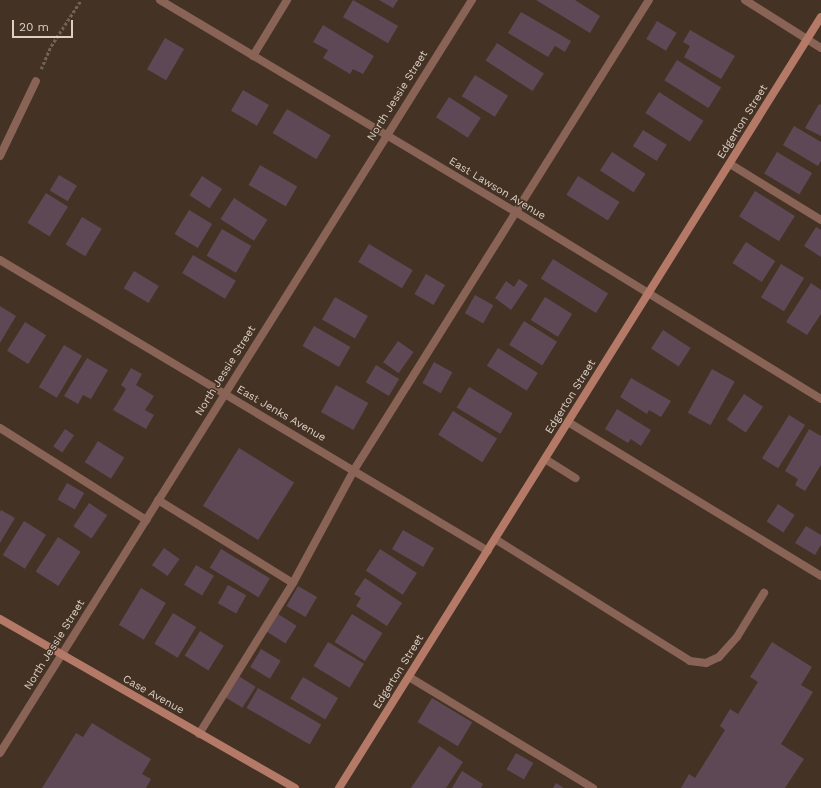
<!DOCTYPE html>
<html>
<head>
<meta charset="utf-8">
<style>
	body { margin:0 }
	#map { position:relative; width:821px; height:788px; overflow:hidden; background:#443224; font-family:"Work Sans",sans-serif }
	div>[style] { position:absolute }
	[style*='--x'] { left:calc(var(--x)*1px); top:calc(var(--y)*1px); width:calc(var(--w)*1px); rotate:calc(var(--a)*1deg) }
	.building>* { inset:0; background:#5e4856; transform-origin:0 0 }
	.path>* { height:2.5px; margin-top:-1.25px; transform-origin:0; background:repeating-linear-gradient(90deg,#726256 0 3px,transparent 0 5px) }
	.lane>* { height:8px; margin:-4px; padding:0 4px; transform-origin:4px; border-radius:4px; background:#886356 }
	.street>* { height:8px; margin:-4px; padding:0 4px; transform-origin:4px; border-radius:4px; background:#886356 }
	.secondary>* { height:8px; margin:-4px; padding:0 4px; transform-origin:4px; border-radius:4px; background:#b57a67 }
	span { translate:-50% -50%; white-space:nowrap; text-align:center; line-height:1.15; -webkit-text-stroke:3px #443224; paint-order:stroke }
	.street-label { font-size:11px; color:#dbcfc6 }
	.scale { position:absolute; left:12px; top:20px; width:61px; height:18px; box-sizing:border-box; border:2px solid #dbcfc6; border-top:0; padding-left:5px; font-size:12px; line-height:14px; white-space:nowrap; color:#dbcfc6; -webkit-text-stroke:3px #443224; paint-order:stroke }
</style>
</head>
<body>
<div id="map">
	<div class="building">
		<i style="left:353px;top:0;width:52px;height:20px;rotate:30deg"></i>
		<i style="clip-path:polygon(379px 0,398px 0,393px 8px)"></i>
		<i style="clip-path:polygon(536px 0,575px 0,600px 16px,590px 33px)"></i>
		<i style="clip-path:polygon(521px 12px,571px 41px,565px 52px,555px 46px,548px 57px,508px 33px)"></i>
		<i style="left:657px;top:21px;width:23px;height:21px;rotate:31deg"></i>
		<i style="clip-path:polygon(323px 25px,374px 56px,363px 74px,353px 69px,350px 74px,323px 58px,328px 50px,313px 42px)"></i>
		<i style="clip-path:polygon(690px 30px,735px 56px,721px 79px,684px 57px,690px 46px,683px 42px)"></i>
		<i style="left:165px;top:38px;width:22px;height:36px;rotate:30deg"></i>
		<i style="left:497px;top:43px;width:56px;height:21px;rotate:33deg"></i>
		<i style="left:677px;top:60px;width:52px;height:24px;rotate:32deg"></i>
		<i style="left:475px;top:75px;width:39px;height:25px;rotate:32deg"></i>
		<i style="left:243px;top:90px;width:30px;height:24px;rotate:30deg"></i>
		<i style="left:659px;top:92px;width:53px;height:25px;rotate:33deg"></i>
		<i style="left:449px;top:97px;width:38px;height:24px;rotate:33deg"></i>
		<i style="clip-path:polygon(819px 104px,821px 105px,821px 136px,805px 128px)"></i>
		<i style="left:287px;top:109px;width:51px;height:28px;rotate:31deg"></i>
		<i style="clip-path:polygon(794px 126px,821px 142px,821px 161px,818px 166px,783px 145px)"></i>
		<i style="left:643px;top:130px;width:28px;height:19px;rotate:32deg"></i>
		<i style="left:612px;top:152px;width:40px;height:22px;rotate:33deg"></i>
		<i style="left:777px;top:152px;width:41px;height:25px;rotate:31deg"></i>
		<i style="left:260px;top:165px;width:43px;height:23px;rotate:30deg"></i>
		<i style="left:59px;top:175px;width:21px;height:18px;rotate:31deg"></i>
		<i style="left:202px;top:176px;width:24px;height:23px;rotate:33deg"></i>
		<i style="left:578px;top:176px;width:49px;height:22px;rotate:32deg"></i>
		<i style="left:755px;top:191px;width:47px;height:30px;rotate:32deg"></i>
		<i style="left:46px;top:193px;width:26px;height:35px;rotate:32deg"></i>
		<i style="left:234px;top:198px;width:40px;height:25px;rotate:33deg"></i>
		<i style="left:189px;top:210px;width:27px;height:28px;rotate:31deg"></i>
		<i style="left:82px;top:217px;width:23px;height:32px;rotate:31deg"></i>
		<i style="clip-path:polygon(816px 227px,821px 230px,821px 257px,804px 246px)"></i>
		<i style="left:222px;top:229px;width:34px;height:31px;rotate:30deg"></i>
		<i style="left:746px;top:242px;width:35px;height:25px;rotate:33deg"></i>
		<i style="left:369px;top:244px;width:51px;height:21px;rotate:31deg"></i>
		<i style="left:193px;top:255px;width:50px;height:21px;rotate:31deg"></i>
		<i style="left:553px;top:259px;width:65px;height:23px;rotate:32deg"></i>
		<i style="left:781px;top:264px;width:27px;height:39px;rotate:31deg"></i>
		<i style="left:134px;top:271px;width:29px;height:20px;rotate:31deg"></i>
		<i style="left:426px;top:274px;width:22px;height:23px;rotate:30deg"></i>
		<i style="clip-path:polygon(519px 279px,528px 285px,511px 310px,495px 298px,506px 281px,514px 287px)"></i>
		<i style="clip-path:polygon(811px 283px,821px 290px,821px 314px,807px 335px,786px 322px)"></i>
		<i style="left:475px;top:295px;width:21px;height:21px;rotate:29deg"></i>
		<i style="left:335px;top:297px;width:38px;height:26px;rotate:30deg"></i>
		<i style="left:545px;top:297px;width:32px;height:27px;rotate:32deg"></i>
		<i style="clip-path:polygon(0 306px,16px 316px,0 343px)"></i>
		<i style="left:524px;top:321px;width:39px;height:28px;rotate:32deg"></i>
		<i style="left:25px;top:322px;width:25px;height:34px;rotate:32deg"></i>
		<i style="left:314px;top:326px;width:42px;height:23px;rotate:30deg"></i>
		<i style="left:663px;top:330px;width:33px;height:22px;rotate:33deg"></i>
		<i style="left:398px;top:341px;width:19px;height:26px;rotate:35deg"></i>
		<i style="left:64px;top:345px;width:21px;height:49px;rotate:31deg"></i>
		<i style="left:498px;top:348px;width:47px;height:21px;rotate:32deg"></i>
		<i style="clip-path:polygon(87px 358px,108px 370px,91px 399px,83px 395px,78px 404px,64px 396px)"></i>
		<i style="left:434px;top:362px;width:21px;height:24px;rotate:29deg"></i>
		<i style="left:376px;top:365px;width:27px;height:20px;rotate:31deg"></i>
		<i style="clip-path:polygon(131px 368px,142px 374px,136px 385px,154px 396px,145px 410px,154px 415px,146px 429px,113px 410px,126px 389px,121px 385px)"></i>
		<i style="left:712px;top:369px;width:26px;height:50px;rotate:29deg"></i>
		<i style="clip-path:polygon(631px 378px,671px 401px,661px 417px,649px 410px,647px 414px,620px 397px)"></i>
		<i style="left:336px;top:385px;width:37px;height:31px;rotate:29deg"></i>
		<i style="left:469px;top:387px;width:51px;height:24px;rotate:31deg"></i>
		<i style="left:744px;top:394px;width:23px;height:31px;rotate:34deg"></i>
		<i style="clip-path:polygon(617px 409px,651px 430px,641px 446px,631px 439px,628px 443px,605px 429px)"></i>
		<i style="left:453px;top:411px;width:52px;height:28px;rotate:32deg"></i>
		<i style="left:789px;top:415px;width:19px;height:51px;rotate:32deg"></i>
		<i style="left:65px;top:429px;width:11px;height:21px;rotate:34deg"></i>
		<i style="clip-path:polygon(809px 429px,821px 436px,821px 465px,805px 491px,795px 485px,798px 479px,785px 471px)"></i>
		<i style="left:98px;top:441px;width:31px;height:25px;rotate:32deg"></i>
		<i style="left:239px;top:448px;width:65px;height:68px;rotate:32deg"></i>
		<i style="left:67px;top:483px;width:20px;height:19px;rotate:30deg"></i>
		<i style="left:89px;top:503px;width:22px;height:28px;rotate:34deg"></i>
		<i style="left:778px;top:504px;width:20px;height:21px;rotate:33deg"></i>
		<i style="clip-path:polygon(1px 510px,15px 518px,0 543px,0 512px)"></i>
		<i style="left:24px;top:521px;width:26px;height:40px;rotate:32deg"></i>
		<i style="clip-path:polygon(806px 526px,821px 535px,821px 545px,815px 555px,795px 543px)"></i>
		<i style="left:403px;top:530px;width:36px;height:22px;rotate:30deg"></i>
		<i style="left:58px;top:537px;width:27px;height:41px;rotate:33deg"></i>
		<i style="left:164px;top:548px;width:19px;height:21px;rotate:35deg"></i>
		<i style="left:221px;top:549px;width:57px;height:22px;rotate:31deg"></i>
		<i style="left:380px;top:549px;width:44px;height:26px;rotate:33deg"></i>
		<i style="left:196px;top:565px;width:21px;height:23px;rotate:31deg"></i>
		<i style="clip-path:polygon(365px 578px,402px 603px,387px 626px,356px 606px,361px 598px,354px 594px)"></i>
		<i style="left:228px;top:585px;width:21px;height:21px;rotate:29deg"></i>
		<i style="left:298px;top:586px;width:22px;height:23px;rotate:30deg"></i>
		<i style="left:141px;top:588px;width:29px;height:43px;rotate:31deg"></i>
		<i style="left:173px;top:613px;width:27px;height:36px;rotate:31deg"></i>
		<i style="left:278px;top:614px;width:22px;height:21px;rotate:32deg"></i>
		<i style="left:352px;top:614px;width:36px;height:33px;rotate:32deg"></i>
		<i style="left:200px;top:631px;width:28px;height:29px;rotate:32deg"></i>
		<i style="left:328px;top:642px;width:42px;height:28px;rotate:31deg"></i>
		<i style="clip-path:polygon(772px 642px,812px 667px,801px 685px,813px 692px,781px 744px,804px 759px,785px 788px,681px 788px,689px 774px,695px 778px,725px 730px,720px 726px,730px 709px,738px 714px,758px 682px,750px 677px)"></i>
		<i style="left:261px;top:649px;width:23px;height:21px;rotate:31deg"></i>
		<i style="left:237px;top:675px;width:22px;height:25px;rotate:32deg"></i>
		<i style="left:303px;top:677px;width:41px;height:25px;rotate:31deg"></i>
		<i style="left:258px;top:688px;width:73px;height:23px;rotate:30deg"></i>
		<i style="left:432px;top:698px;width:47px;height:28px;rotate:31deg"></i>
		<i style="clip-path:polygon(92px 723px,151px 759px,142px 774px,151px 779px,146px 788px,42px 788px,76px 733px,83px 737px)"></i>
		<i style="clip-path:polygon(439px 746px,463px 762px,446px 788px,411px 788px)"></i>
		<i style="left:516px;top:753px;width:20px;height:19px;rotate:30deg"></i>
		<i style="clip-path:polygon(462px 771px,483px 784px,481px 788px,452px 788px)"></i>
		<i style="clip-path:polygon(556px 783px,564px 788px,553px 788px)"></i>
	</div>
	<div class="path">
		<i style="--x:41;--y:69;--w:25;--a:-67"></i>
		<i style="--x:51;--y:46;--w:55;--a:-56.9"></i>
	</div>
	<div class="lane">
		<i style="--x:253;--y:56;--w:66;--a:-58.7"></i>
		<i style="--x:730;--y:164;--w:107;--a:31.6"></i>
		<i style="--x:568;--y:422;--w:296;--a:31.3"></i>
		<i style="--x:0;--y:428;--w:173;--a:32.2"></i>
		<i style="--x:545;--y:459;--w:36;--a:32"></i>
		<i style="--x:158;--y:500;--w:158;--a:31.6"></i>
		<i style="--x:495;--y:539;--w:230;--a:32"></i>
		<i style="--x:690;--y:661;--w:16;--a:7"></i>
		<i style="--x:706;--y:663;--w:14;--a:-25"></i>
		<i style="--x:719;--y:657;--w:27;--a:-48"></i>
		<i style="--x:737;--y:637;--w:52;--a:-58.5"></i>
		<i style="--x:409;--y:677;--w:215;--a:31.1"></i>
		<i style="--x:199;--y:734;--w:178;--a:-58.1"></i>
		<i style="--x:293;--y:583;--w:128;--a:-61.6"></i>
		<i style="--x:354;--y:470;--w:555;--a:-57.89"></i>
	</div>
	<div class="street">
		<i style="--x:160;--y:0;--w:414;--a:30.8"></i>
		<i style="--x:516;--y:212;--w:358;--a:31.5"></i>
		<i style="--x:745;--y:0;--w:90;--a:32.3"></i>
		<i style="--x:0;--y:156;--w:83;--a:-64.4"></i>
		<i style="--x:0;--y:260;--w:568;--a:30.81"></i>
		<i style="--x:0;--y:753;--w:889;--a:-57.92"></i>
	</div>
	<div class="secondary">
		<i style="--x:0;--y:619;--w:340;--a:29.8"></i>
		<i style="--x:339;--y:788;--w:909;--a:-57.99"></i>
	</div>
	<div class="street-label">
		<span style="left:398px;top:96px;rotate:-58deg">North Jessie Street</span>
		<span style="left:743px;top:122px;rotate:-58deg">Edgerton Street</span>
		<span style="left:497px;top:189px;rotate:31deg">East Lawson Avenue</span>
		<span style="left:226px;top:371px;rotate:-58deg">North Jessie Street</span>
		<span style="left:571px;top:397px;rotate:-58deg">Edgerton Street</span>
		<span style="left:281px;top:414px;rotate:30deg">East Jenks Avenue</span>
		<span style="left:55px;top:645px;rotate:-58deg">North Jessie Street</span>
		<span style="left:399px;top:672px;rotate:-58deg">Edgerton Street</span>
		<span style="left:153px;top:695px;rotate:29deg">Case Avenue</span>
	</div>
	<div class="scale">20 m</div>
</div>
</body>
</html>
